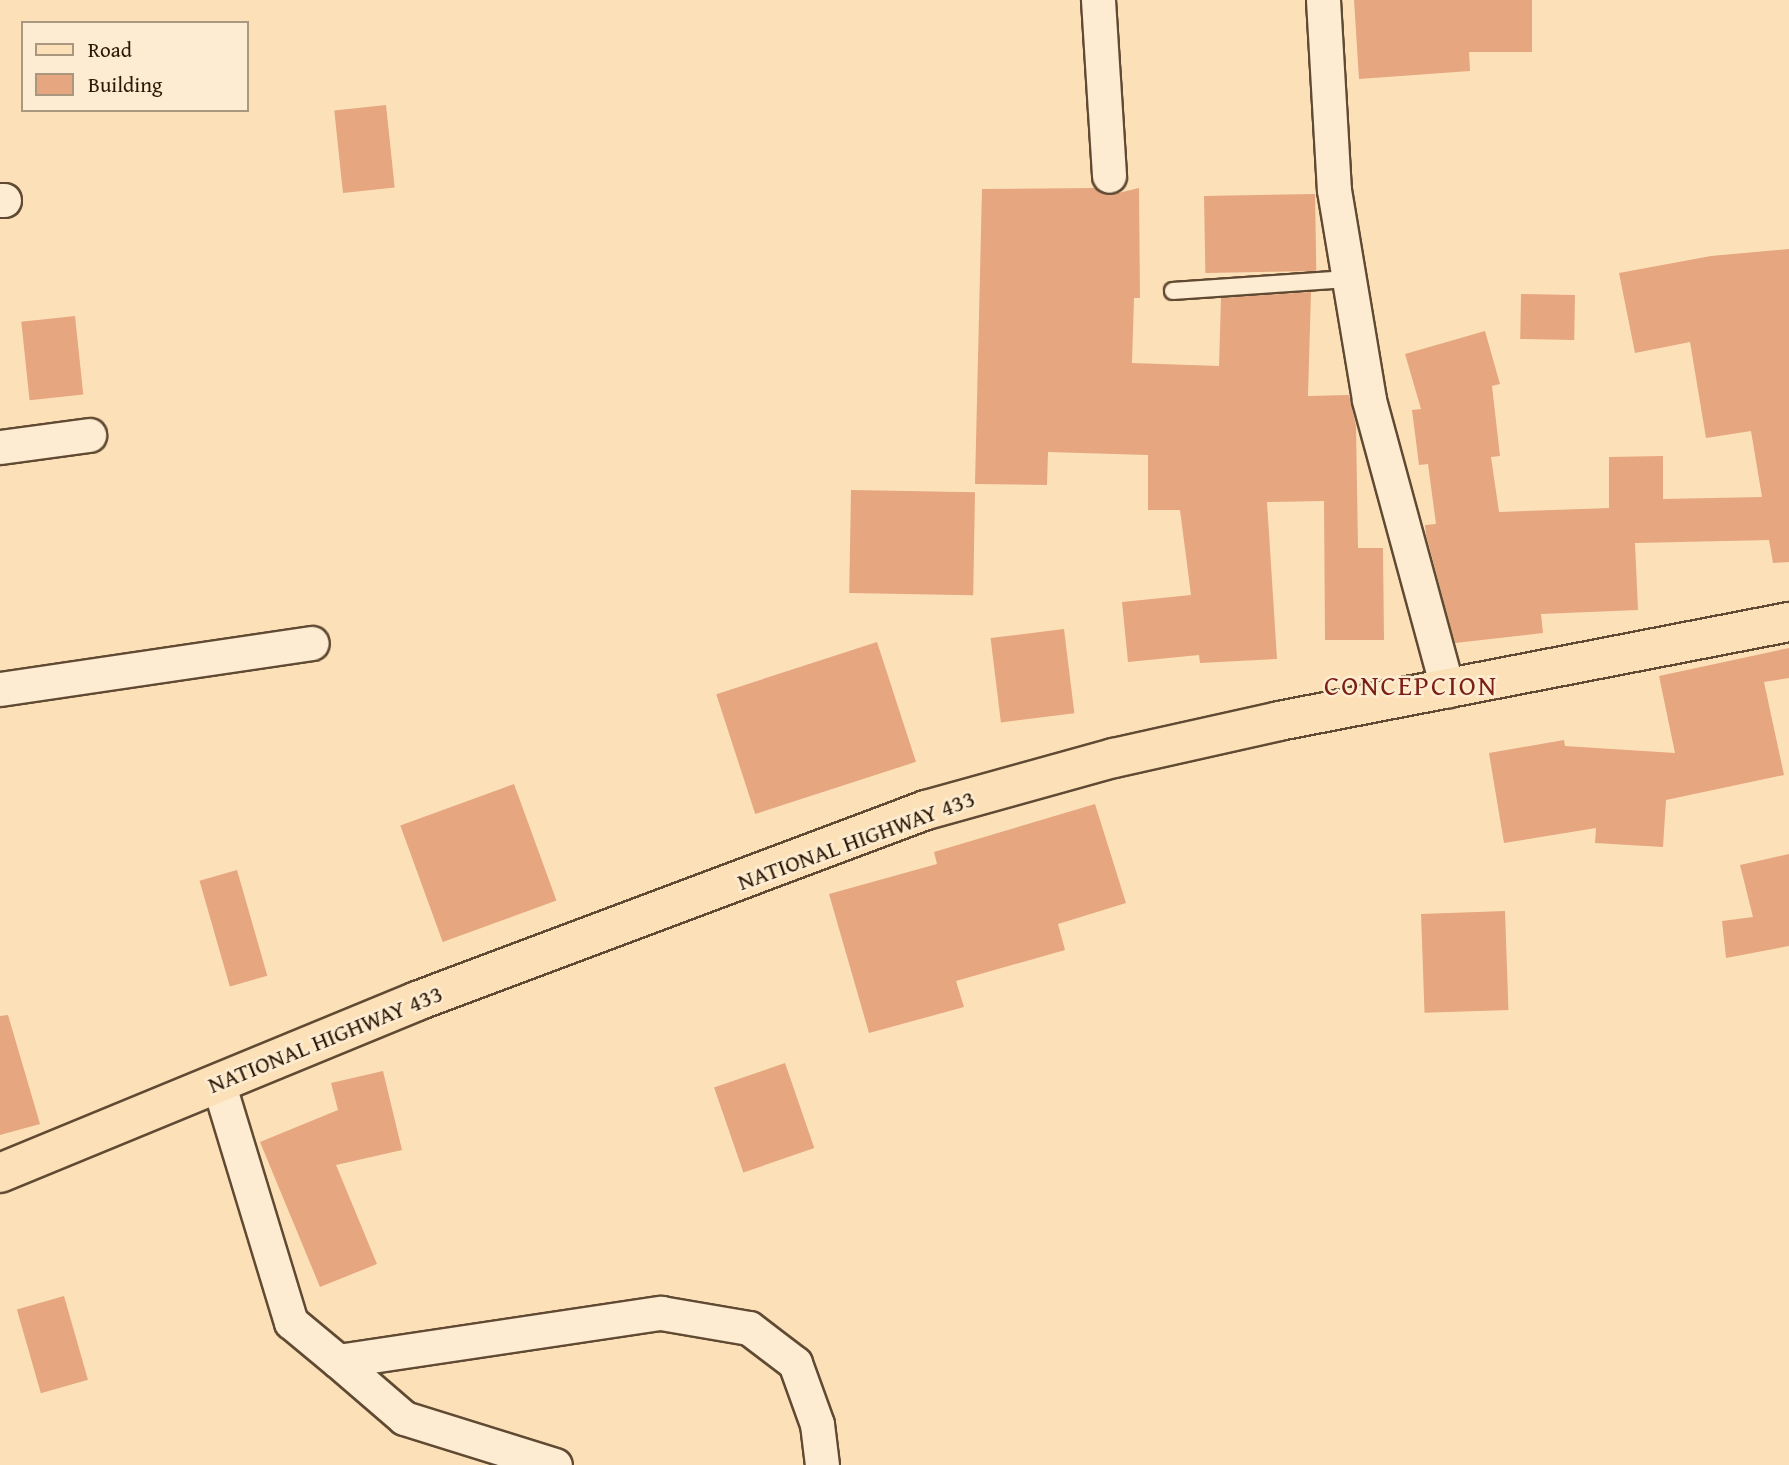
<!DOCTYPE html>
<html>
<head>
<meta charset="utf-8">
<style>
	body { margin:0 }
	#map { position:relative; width:1789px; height:1465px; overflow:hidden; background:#fce1b8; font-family:"Gentium Book Plus",serif }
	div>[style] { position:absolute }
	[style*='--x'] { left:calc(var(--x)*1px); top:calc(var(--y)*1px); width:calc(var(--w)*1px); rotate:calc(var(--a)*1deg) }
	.building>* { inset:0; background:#e5a680; transform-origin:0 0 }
	.roads { filter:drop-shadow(2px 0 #614a33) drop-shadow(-2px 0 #614a33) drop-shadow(0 2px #614a33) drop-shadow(0 -2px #614a33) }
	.lane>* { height:16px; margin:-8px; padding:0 8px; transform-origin:8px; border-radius:8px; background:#fdecd1 }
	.street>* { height:33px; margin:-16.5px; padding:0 16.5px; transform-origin:16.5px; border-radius:16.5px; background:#fdecd1 }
	.primary>* { height:38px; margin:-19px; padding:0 19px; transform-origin:19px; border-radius:19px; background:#fce1b8 }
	span { translate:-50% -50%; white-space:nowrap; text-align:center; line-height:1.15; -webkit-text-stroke:5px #fdecd1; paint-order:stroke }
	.street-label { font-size:24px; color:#2d1807 }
	.quarter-label { font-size:28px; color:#7a1f14; letter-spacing:2px }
	.legend { position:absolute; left:21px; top:21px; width:228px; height:91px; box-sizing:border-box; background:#fdecd1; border:2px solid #aa9780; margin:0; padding:9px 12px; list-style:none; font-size:21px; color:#2d1807 }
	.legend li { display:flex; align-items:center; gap:14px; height:35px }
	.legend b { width:35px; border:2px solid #aa9780 }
</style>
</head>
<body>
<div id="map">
	<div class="building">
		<i style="clip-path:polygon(1354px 0,1532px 0,1532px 52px,1469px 52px,1470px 71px,1359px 79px)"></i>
		<i style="left:386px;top:105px;width:83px;height:52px;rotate:84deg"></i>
		<i style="clip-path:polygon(1095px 188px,1110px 195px,1139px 188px,1140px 298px,1134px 298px,1132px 363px,1219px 366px,1221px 298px,1311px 292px,1308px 396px,1349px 395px,1356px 426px,1358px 548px,1383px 548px,1384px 640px,1325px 640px,1324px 501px,1267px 502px,1277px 659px,1200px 663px,1199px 655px,1128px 662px,1122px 602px,1191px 595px,1180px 510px,1148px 510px,1148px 455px,1048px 452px,1047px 485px,975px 484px,982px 189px)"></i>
		<i style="left:1315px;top:194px;width:77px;height:111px;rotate:89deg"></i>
		<i style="clip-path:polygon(1789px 249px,1789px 562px,1773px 563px,1769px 540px,1635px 543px,1638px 610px,1541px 614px,1543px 633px,1455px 643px,1426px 535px,1425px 525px,1436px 524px,1428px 464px,1419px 465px,1412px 410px,1421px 409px,1405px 354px,1485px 331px,1500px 384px,1492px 386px,1500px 456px,1491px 457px,1499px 512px,1609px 508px,1609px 457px,1663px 456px,1663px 499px,1762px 497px,1751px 431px,1706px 438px,1690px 342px,1635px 353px,1619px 273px,1711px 256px)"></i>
		<i style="left:1521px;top:294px;width:54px;height:45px;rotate:1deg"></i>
		<i style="left:75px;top:316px;width:79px;height:54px;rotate:84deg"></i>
		<i style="left:851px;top:490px;width:124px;height:103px;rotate:1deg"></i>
		<i style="left:1064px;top:629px;width:85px;height:74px;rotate:83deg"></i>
		<i style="left:877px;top:642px;width:126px;height:169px;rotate:72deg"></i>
		<i style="clip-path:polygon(1789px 648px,1789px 678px,1764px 682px,1784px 775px,1666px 800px,1663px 847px,1595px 843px,1596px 828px,1504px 843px,1489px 753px,1564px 740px,1565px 746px,1675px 753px,1659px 676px)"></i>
		<i style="left:514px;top:784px;width:124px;height:121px;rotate:70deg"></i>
		<i style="clip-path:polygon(1095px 804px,1126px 903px,1058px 924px,1065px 950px,956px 981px,964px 1007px,869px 1033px,829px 894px,937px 864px,934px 852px)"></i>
		<i style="clip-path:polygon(1789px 854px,1789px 946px,1726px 958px,1722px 921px,1753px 917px,1740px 865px)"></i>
		<i style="left:237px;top:870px;width:110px;height:39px;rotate:74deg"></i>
		<i style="left:1505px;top:911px;width:99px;height:84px;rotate:88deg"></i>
		<i style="clip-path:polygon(8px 1015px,40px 1124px,0 1135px,0 1016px)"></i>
		<i style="left:785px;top:1063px;width:90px;height:75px;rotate:71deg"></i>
		<i style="clip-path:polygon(383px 1071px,402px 1150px,336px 1165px,377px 1264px,320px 1287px,260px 1142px,338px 1110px,331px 1083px)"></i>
		<i style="left:64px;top:1296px;width:87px;height:49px;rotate:74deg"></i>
	</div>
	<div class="roads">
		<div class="lane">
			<i style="--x:1173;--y:291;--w:178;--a:-3.9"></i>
		</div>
		<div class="street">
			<i style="--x:1098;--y:0;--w:176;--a:86.4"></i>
			<i style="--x:1323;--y:0;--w:190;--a:86.7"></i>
			<i style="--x:1334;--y:190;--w:213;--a:80.5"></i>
			<i style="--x:1369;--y:400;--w:301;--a:74.8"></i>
			<i style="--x:0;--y:200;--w:4;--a:0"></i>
			<i style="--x:0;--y:447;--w:90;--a:-7.7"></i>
			<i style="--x:0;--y:689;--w:315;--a:-8.4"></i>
			<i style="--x:218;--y:1082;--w:251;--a:73.1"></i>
			<i style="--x:291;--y:1322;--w:61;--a:39.7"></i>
			<i style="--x:338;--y:1361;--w:327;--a:-8.5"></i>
			<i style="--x:661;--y:1313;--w:89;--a:9.7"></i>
			<i style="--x:749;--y:1328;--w:58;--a:37.3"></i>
			<i style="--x:795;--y:1363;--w:65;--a:70.2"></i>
			<i style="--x:817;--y:1424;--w:41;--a:83"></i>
			<i style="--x:338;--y:1361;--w:87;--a:40.8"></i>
			<i style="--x:404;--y:1418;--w:158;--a:17.3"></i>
		</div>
		<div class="primary">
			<i style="--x:0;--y:1173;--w:451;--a:-22.4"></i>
			<i style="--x:417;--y:1001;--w:544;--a:-20.57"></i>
			<i style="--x:926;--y:810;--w:195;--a:-15.5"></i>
			<i style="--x:1114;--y:758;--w:169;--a:-12.6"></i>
			<i style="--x:1279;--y:721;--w:520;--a:-10.99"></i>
		</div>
	</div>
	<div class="street-label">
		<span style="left:856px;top:840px;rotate:-20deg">NATIONAL HIGHWAY 433</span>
		<span style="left:325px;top:1039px;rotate:-22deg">NATIONAL HIGHWAY 433</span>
	</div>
	<div class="quarter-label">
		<span style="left:1411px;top:685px">CONCEPCION</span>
	</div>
	<ul class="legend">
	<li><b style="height:9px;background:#fce1b8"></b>Road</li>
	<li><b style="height:19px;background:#e5a680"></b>Building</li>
	</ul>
</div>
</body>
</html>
